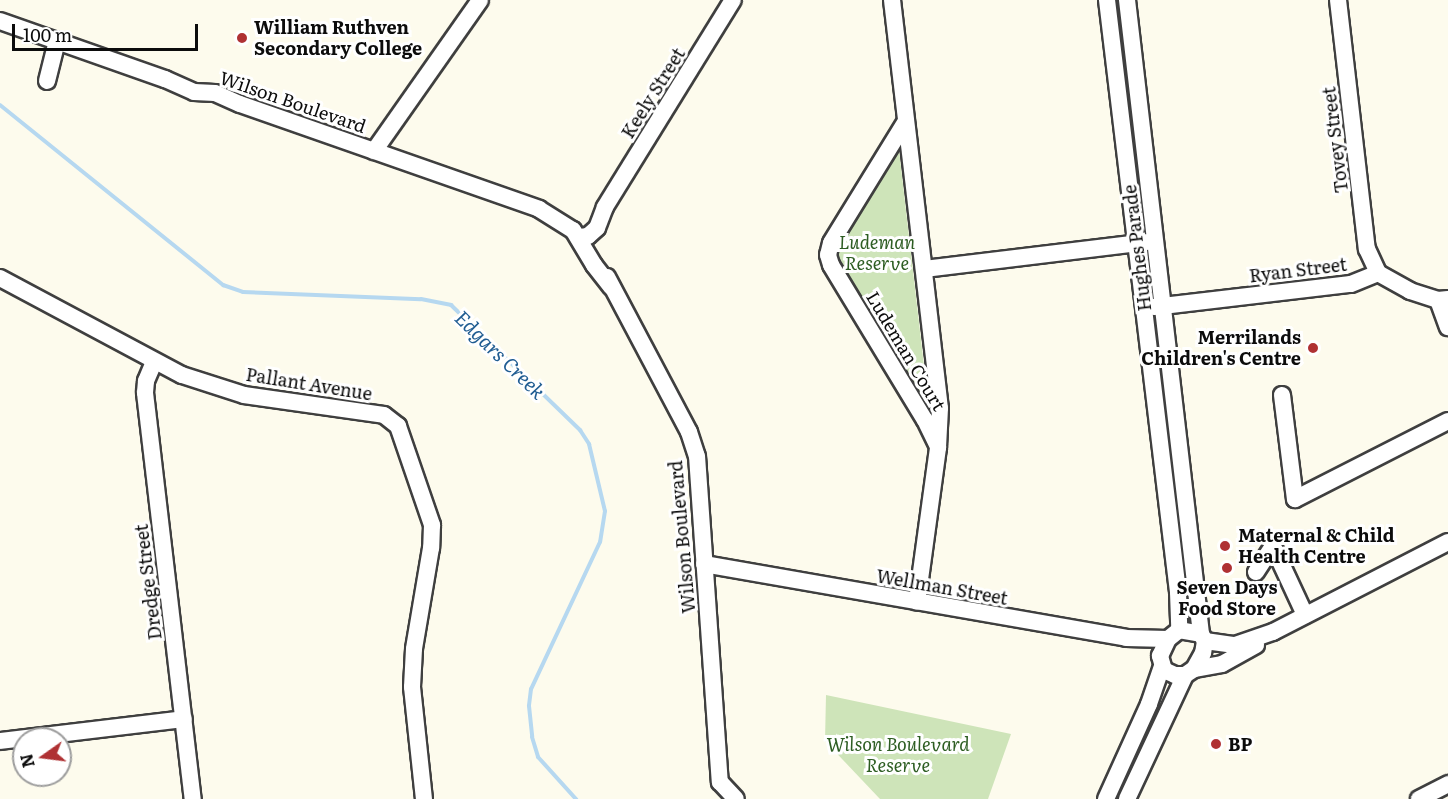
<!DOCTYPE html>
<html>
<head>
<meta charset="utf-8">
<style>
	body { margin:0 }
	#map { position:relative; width:1448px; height:799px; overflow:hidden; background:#fdfbed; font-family:Literata,serif }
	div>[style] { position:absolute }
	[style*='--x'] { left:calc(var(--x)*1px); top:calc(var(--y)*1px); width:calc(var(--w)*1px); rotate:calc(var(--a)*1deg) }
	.green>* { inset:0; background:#cee4b9 }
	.stream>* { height:4px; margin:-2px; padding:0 2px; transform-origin:2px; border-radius:2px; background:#b6d8f0 }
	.roads { filter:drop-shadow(2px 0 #3f3f3f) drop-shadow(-2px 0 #3f3f3f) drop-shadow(0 2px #3f3f3f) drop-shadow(0 -2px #3f3f3f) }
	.minor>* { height:16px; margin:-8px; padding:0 8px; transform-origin:8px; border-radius:8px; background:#fff }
	.dots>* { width:16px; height:16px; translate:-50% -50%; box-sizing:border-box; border:3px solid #fff; border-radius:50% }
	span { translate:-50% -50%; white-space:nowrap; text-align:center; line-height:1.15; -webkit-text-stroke:6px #fff; paint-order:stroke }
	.poi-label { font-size:18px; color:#0c0c0c; font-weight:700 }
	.left { translate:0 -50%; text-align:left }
	.right { translate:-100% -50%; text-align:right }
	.street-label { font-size:18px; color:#0c0c0c }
	.park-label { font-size:18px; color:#2d5d22; font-style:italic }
	.water-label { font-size:20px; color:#215d92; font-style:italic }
	.north { position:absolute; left:12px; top:727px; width:60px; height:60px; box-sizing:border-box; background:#fff; border:2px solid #9e9e9e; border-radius:50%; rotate:256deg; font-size:16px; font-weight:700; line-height:24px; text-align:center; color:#0c0c0c }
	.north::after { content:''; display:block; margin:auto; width:21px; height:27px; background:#af3133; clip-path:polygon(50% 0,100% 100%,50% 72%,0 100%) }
	.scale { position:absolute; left:12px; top:24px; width:186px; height:27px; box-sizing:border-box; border:3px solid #0c0c0c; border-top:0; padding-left:8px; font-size:18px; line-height:21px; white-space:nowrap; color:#0c0c0c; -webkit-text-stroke:4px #fff; paint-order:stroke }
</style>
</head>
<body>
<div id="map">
	<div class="green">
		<i style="clip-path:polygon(899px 150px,930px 418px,838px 258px,837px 249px)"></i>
		<i style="clip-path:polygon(826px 695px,1011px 734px,988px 799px,880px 799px,825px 741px)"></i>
	</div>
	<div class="stream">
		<i style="--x:0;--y:105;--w:287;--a:38.9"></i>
		<i style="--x:223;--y:285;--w:21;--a:19"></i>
		<i style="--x:243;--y:292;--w:178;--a:2.3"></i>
		<i style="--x:421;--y:299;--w:31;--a:11"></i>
		<i style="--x:451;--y:305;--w:180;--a:44.1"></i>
		<i style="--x:580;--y:430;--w:17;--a:57"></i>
		<i style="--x:589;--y:444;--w:69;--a:76.6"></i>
		<i style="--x:605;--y:511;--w:31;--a:99"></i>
		<i style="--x:600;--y:542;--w:162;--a:115.1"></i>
		<i style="--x:531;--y:689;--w:17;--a:97"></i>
		<i style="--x:529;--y:706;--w:31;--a:84"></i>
		<i style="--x:532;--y:737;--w:21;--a:73"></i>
		<i style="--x:538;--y:757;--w:57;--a:47.9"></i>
	</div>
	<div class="roads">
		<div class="minor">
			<i style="--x:892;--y:0;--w:411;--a:83.3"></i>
			<i style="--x:940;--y:408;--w:40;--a:92.9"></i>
			<i style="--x:938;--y:448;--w:155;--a:97.8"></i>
			<i style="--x:1107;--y:0;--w:596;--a:83.16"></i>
			<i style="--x:1178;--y:592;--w:38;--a:88"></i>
			<i style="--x:1127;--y:0;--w:638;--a:83.34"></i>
			<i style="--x:1338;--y:0;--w:251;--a:83.4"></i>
			<i style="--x:1367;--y:249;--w:26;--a:65"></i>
			<i style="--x:0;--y:21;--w:175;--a:19.4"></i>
			<i style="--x:165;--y:79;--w:32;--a:24"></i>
			<i style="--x:194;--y:92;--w:21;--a:3"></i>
			<i style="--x:215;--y:93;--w:27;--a:24"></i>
			<i style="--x:240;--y:104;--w:317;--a:19.3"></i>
			<i style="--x:539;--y:209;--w:40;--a:32"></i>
			<i style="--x:573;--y:230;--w:41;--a:59"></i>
			<i style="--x:594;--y:265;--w:28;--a:52"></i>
			<i style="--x:47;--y:81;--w:41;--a:-76"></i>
			<i style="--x:906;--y:121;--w:143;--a:121.6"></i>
			<i style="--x:831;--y:243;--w:12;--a:104"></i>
			<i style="--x:828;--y:255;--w:10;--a:73"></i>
			<i style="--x:831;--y:265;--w:181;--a:58.8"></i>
			<i style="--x:925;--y:420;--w:30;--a:64"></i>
			<i style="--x:374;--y:151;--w:184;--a:-54.9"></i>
			<i style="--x:580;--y:237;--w:8;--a:-7"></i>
			<i style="--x:588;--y:236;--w:12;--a:-42"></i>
			<i style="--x:597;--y:228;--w:22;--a:-69"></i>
			<i style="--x:605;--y:207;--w:243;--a:-58.3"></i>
			<i style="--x:924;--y:269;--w:224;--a:-6.9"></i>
			<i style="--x:607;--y:277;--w:175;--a:62.1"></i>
			<i style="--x:689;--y:432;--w:25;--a:72"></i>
			<i style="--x:697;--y:456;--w:327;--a:86"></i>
			<i style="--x:720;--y:782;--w:23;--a:47"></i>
			<i style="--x:0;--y:278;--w:206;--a:28.1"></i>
			<i style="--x:182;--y:375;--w:65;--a:17.9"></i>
			<i style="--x:244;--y:395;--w:141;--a:8.1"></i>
			<i style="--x:384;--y:415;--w:18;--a:38"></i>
			<i style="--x:398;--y:426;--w:105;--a:71"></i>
			<i style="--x:432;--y:525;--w:23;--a:92"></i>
			<i style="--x:431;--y:548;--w:102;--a:99.6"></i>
			<i style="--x:414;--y:649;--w:38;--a:93"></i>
			<i style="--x:412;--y:687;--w:113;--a:83.9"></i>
			<i style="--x:1438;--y:300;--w:29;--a:70"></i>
			<i style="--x:1154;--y:307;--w:198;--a:-6.7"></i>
			<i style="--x:1351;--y:284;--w:29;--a:-22"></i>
			<i style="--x:1378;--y:273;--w:37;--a:29"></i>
			<i style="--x:1410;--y:291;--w:29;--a:18"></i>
			<i style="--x:1438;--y:300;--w:10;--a:-6"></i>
			<i style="--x:154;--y:362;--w:21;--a:113"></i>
			<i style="--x:146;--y:381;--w:12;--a:95"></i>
			<i style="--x:145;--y:393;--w:409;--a:83.3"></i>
			<i style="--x:1282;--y:395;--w:105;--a:82.9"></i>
			<i style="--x:1295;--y:499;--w:172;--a:-27"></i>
			<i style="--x:704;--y:564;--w:428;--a:9.9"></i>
			<i style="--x:1126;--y:638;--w:42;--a:1.4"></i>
			<i style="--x:1256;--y:572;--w:31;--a:-57"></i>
			<i style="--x:1273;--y:546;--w:76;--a:65.1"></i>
			<i style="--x:1179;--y:630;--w:22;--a:10"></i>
			<i style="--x:1201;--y:634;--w:8;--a:60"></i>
			<i style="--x:1205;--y:641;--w:12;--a:99"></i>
			<i style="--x:1203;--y:653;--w:18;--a:119"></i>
			<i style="--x:1194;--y:669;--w:11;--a:146"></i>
			<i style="--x:1185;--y:675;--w:10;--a:180"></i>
			<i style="--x:1175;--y:675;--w:12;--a:-156"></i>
			<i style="--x:1164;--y:670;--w:15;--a:-106"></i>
			<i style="--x:1160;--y:656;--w:19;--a:-65"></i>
			<i style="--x:1168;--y:639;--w:14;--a:-39"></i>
			<i style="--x:1205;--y:641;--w:30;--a:8"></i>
			<i style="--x:1235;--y:645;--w:40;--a:-18.9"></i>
			<i style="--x:1273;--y:632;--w:197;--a:-27.2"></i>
			<i style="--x:1194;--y:669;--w:28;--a:-10"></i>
			<i style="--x:1222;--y:664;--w:39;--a:-29"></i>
			<i style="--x:0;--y:741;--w:185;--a:-6.8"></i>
			<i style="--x:1106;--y:799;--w:104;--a:-65.6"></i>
			<i style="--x:1149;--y:704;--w:39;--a:-71"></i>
			<i style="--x:1127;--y:799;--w:137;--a:-64.9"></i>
			<i style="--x:1419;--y:799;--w:33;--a:-27"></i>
		</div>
	</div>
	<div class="dots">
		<i style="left:242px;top:38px;background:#af3133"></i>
		<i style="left:1313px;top:348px;background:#af3133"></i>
		<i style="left:1225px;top:546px;background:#af3133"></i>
		<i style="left:1227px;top:568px;background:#af3133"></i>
		<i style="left:1216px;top:744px;background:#af3133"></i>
	</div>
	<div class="poi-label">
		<span class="left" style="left:254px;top:38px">William Ruthven<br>Secondary College</span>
		<span class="right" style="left:1301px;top:348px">Merrilands<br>Children's Centre</span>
		<span class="left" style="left:1238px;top:546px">Maternal &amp; Child<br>Health Centre</span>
		<span style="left:1227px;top:598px">Seven Days<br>Food Store</span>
		<span class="left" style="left:1228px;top:744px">BP</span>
	</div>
	<div class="street-label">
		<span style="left:653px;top:93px;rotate:-58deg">Keely Street</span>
		<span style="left:293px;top:102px;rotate:19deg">Wilson Boulevard</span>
		<span style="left:1335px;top:140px;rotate:-97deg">Tovey Street</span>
		<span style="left:1137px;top:248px;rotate:-97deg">Hughes Parade</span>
		<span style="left:1298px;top:270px;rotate:-7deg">Ryan Street</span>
		<span style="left:906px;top:351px;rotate:59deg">Ludeman Court</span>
		<span style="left:309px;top:384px;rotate:9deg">Pallant Avenue</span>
		<span style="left:682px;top:537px;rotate:-95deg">Wilson Boulevard</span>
		<span style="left:148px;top:582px;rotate:-97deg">Dredge Street</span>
		<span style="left:942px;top:587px;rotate:10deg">Wellman Street</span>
	</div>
	<div class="park-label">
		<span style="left:877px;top:253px">Ludeman<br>Reserve</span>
		<span style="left:898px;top:755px">Wilson Boulevard<br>Reserve</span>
	</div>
	<div class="water-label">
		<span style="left:501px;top:354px;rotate:44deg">Edgars Creek</span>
	</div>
	<div class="north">N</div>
	<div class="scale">100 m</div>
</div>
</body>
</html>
